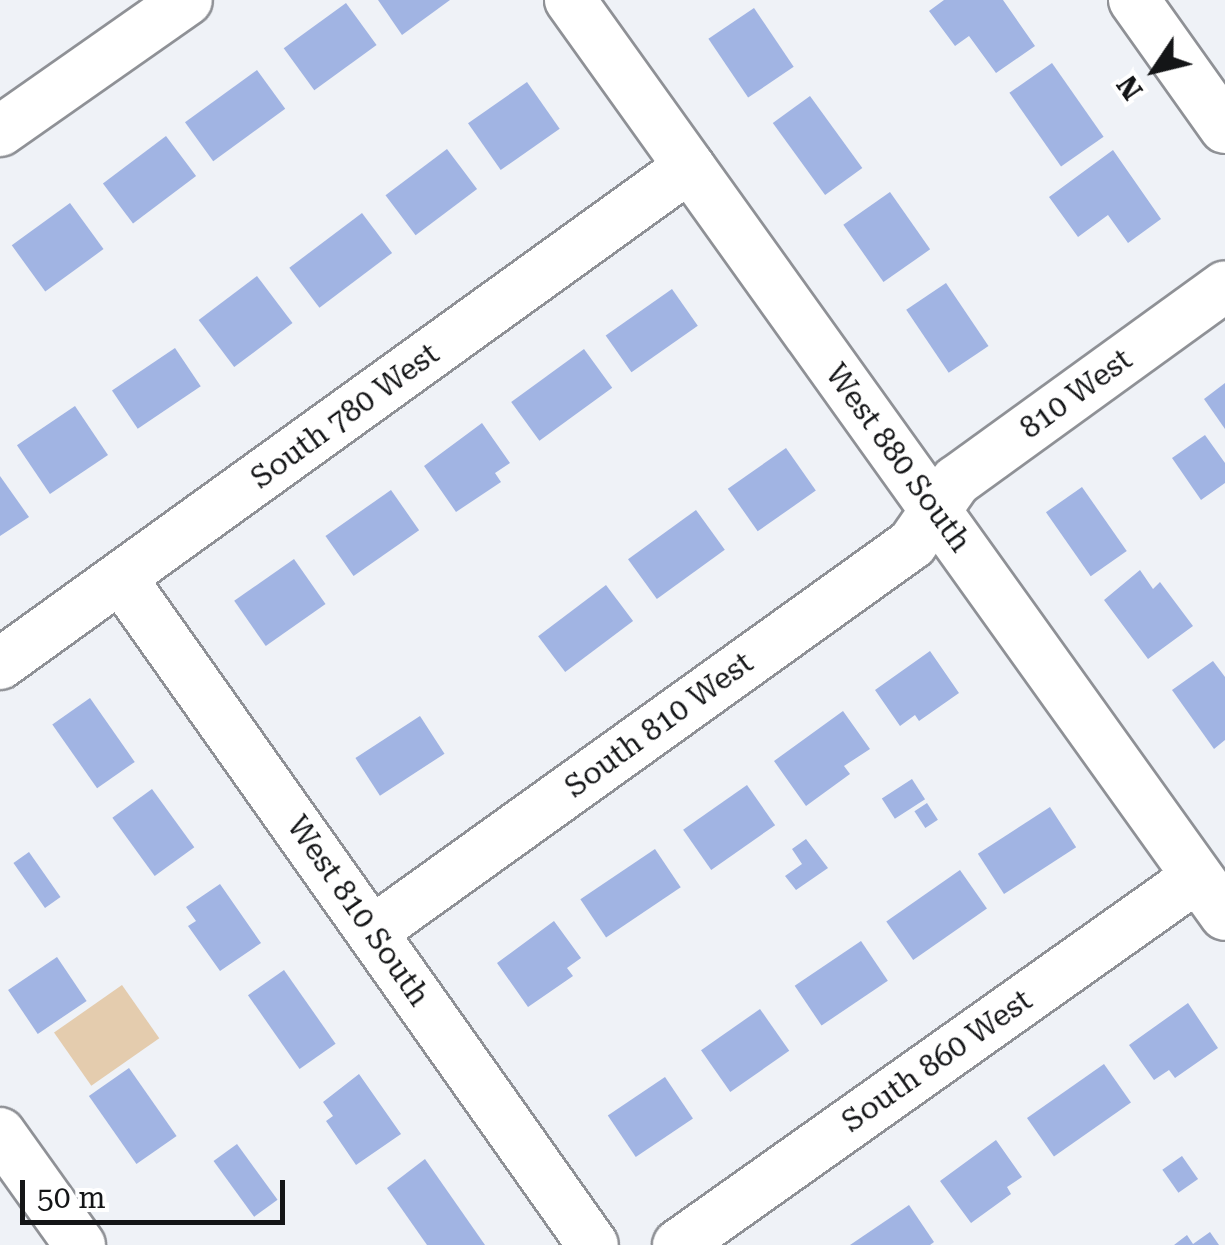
<!DOCTYPE html>
<html>
<head>
<meta charset="utf-8">
<style>
	body { margin:0 }
	#map { position:relative; width:1225px; height:1245px; overflow:hidden; background:#eff2f7; font-family:"Roboto Serif",serif }
	div>[style] { position:absolute }
	[style*='--x'] { left:calc(var(--x)*1px); top:calc(var(--y)*1px); width:calc(var(--w)*1px); rotate:calc(var(--a)*1deg) }
	.green>* { inset:0; background:#e4ccae; transform-origin:0 0 }
	.building>* { inset:0; background:#a1b4e3; transform-origin:0 0 }
	.roads { filter:drop-shadow(2px 0 #8f9196) drop-shadow(-2px 0 #8f9196) drop-shadow(0 2px #8f9196) drop-shadow(0 -2px #8f9196) }
	.minor>* { height:50px; margin:-25px; padding:0 25px; transform-origin:25px; border-radius:25px; background:#fff }
	span { translate:-50% -50%; white-space:nowrap; text-align:center; line-height:1.15; -webkit-text-stroke:8px #fff; paint-order:stroke }
	.street-label { font-size:30px; color:#141517 }
	.north { position:absolute; left:1105px; top:20px; width:100px; height:100px; -webkit-text-stroke:8px #fff; paint-order:stroke; rotate:235deg; font-size:28px; font-weight:700; line-height:40px; text-align:center; color:#141517 }
	.north::after { content:''; display:block; margin:auto; width:35px; height:45px; background:#141517; clip-path:polygon(50% 0,100% 100%,50% 72%,0 100%) }
	.scale { position:absolute; left:20px; top:1180px; width:265px; height:45px; box-sizing:border-box; border:5px solid #141517; border-top:0; padding-left:12px; font-size:30px; line-height:35px; white-space:nowrap; color:#141517; -webkit-text-stroke:8px #fff; paint-order:stroke }
</style>
</head>
<body>
<div id="map">
	<div class="green">
		<i style="left:122px;top:985px;width:65px;height:83px;rotate:55deg"></i>
	</div>
	<div class="building">
		<i style="clip-path:polygon(378px 0,450px 0,402px 35px)"></i>
		<i style="clip-path:polygon(944px 0,1003px 0,1035px 46px,996px 73px,969px 36px,955px 46px,929px 11px)"></i>
		<i style="left:346px;top:3px;width:52px;height:77px;rotate:54deg"></i>
		<i style="left:754px;top:8px;width:71px;height:55px;rotate:56deg"></i>
		<i style="left:1052px;top:63px;width:90px;height:52px;rotate:55deg"></i>
		<i style="left:257px;top:70px;width:48px;height:89px;rotate:54deg"></i>
		<i style="left:527px;top:82px;width:57px;height:72px;rotate:55deg"></i>
		<i style="left:810px;top:96px;width:89px;height:46px;rotate:54deg"></i>
		<i style="left:166px;top:136px;width:50px;height:79px;rotate:53deg"></i>
		<i style="left:447px;top:149px;width:50px;height:77px;rotate:53deg"></i>
		<i style="clip-path:polygon(1113px 150px,1161px 219px,1128px 243px,1108px 215px,1078px 237px,1049px 197px)"></i>
		<i style="left:890px;top:192px;width:70px;height:57px;rotate:55deg"></i>
		<i style="left:70px;top:203px;width:57px;height:72px;rotate:54deg"></i>
		<i style="left:362px;top:213px;width:50px;height:91px;rotate:53deg"></i>
		<i style="left:257px;top:276px;width:59px;height:73px;rotate:53deg"></i>
		<i style="left:946px;top:283px;width:76px;height:48px;rotate:56deg"></i>
		<i style="left:672px;top:289px;width:45px;height:81px;rotate:55deg"></i>
		<i style="left:175px;top:348px;width:46px;height:76px;rotate:56deg"></i>
		<i style="left:584px;top:349px;width:48px;height:90px;rotate:54deg"></i>
		<i style="clip-path:polygon(1225px 383px,1225px 429px,1204px 399px)"></i>
		<i style="left:75px;top:406px;width:59px;height:70px;rotate:56deg"></i>
		<i style="clip-path:polygon(482px 423px,510px 463px,495px 473px,501px 482px,456px 512px,424px 466px)"></i>
		<i style="clip-path:polygon(1205px 435px,1225px 463px,1225px 483px,1201px 500px,1172px 458px)"></i>
		<i style="left:786px;top:448px;width:52px;height:71px;rotate:55deg"></i>
		<i style="clip-path:polygon(0 476px,29px 517px,0 536px)"></i>
		<i style="left:1082px;top:487px;width:78px;height:44px;rotate:55deg"></i>
		<i style="left:391px;top:490px;width:49px;height:80px;rotate:55deg"></i>
		<i style="left:696px;top:510px;width:49px;height:84px;rotate:54deg"></i>
		<i style="left:294px;top:559px;width:55px;height:73px;rotate:55deg"></i>
		<i style="clip-path:polygon(1140px 570px,1153px 589px,1160px 582px,1193px 626px,1148px 659px,1104px 600px)"></i>
		<i style="left:606px;top:585px;width:45px;height:85px;rotate:53deg"></i>
		<i style="clip-path:polygon(930px 651px,959px 693px,919px 721px,915px 715px,900px 726px,875px 690px)"></i>
		<i style="clip-path:polygon(1213px 661px,1225px 677px,1225px 740px,1214px 749px,1172px 690px)"></i>
		<i style="left:90px;top:698px;width:78px;height:46px;rotate:55deg"></i>
		<i style="clip-path:polygon(843px 711px,870px 749px,844px 766px,850px 774px,806px 806px,774px 761px)"></i>
		<i style="left:420px;top:716px;width:45px;height:77px;rotate:57deg"></i>
		<i style="left:912px;top:779px;width:24px;height:36px;rotate:57deg"></i>
		<i style="left:747px;top:785px;width:49px;height:78px;rotate:55deg"></i>
		<i style="left:152px;top:789px;width:72px;height:49px;rotate:54deg"></i>
		<i style="left:927px;top:803px;width:20px;height:15px;rotate:57deg"></i>
		<i style="left:1050px;top:807px;width:48px;height:86px;rotate:57deg"></i>
		<i style="clip-path:polygon(806px 839px,828px 868px,796px 890px,785px 876px,802px 864px,792px 849px)"></i>
		<i style="left:655px;top:849px;width:46px;height:90px;rotate:56deg"></i>
		<i style="left:29px;top:852px;width:55px;height:19px;rotate:55deg"></i>
		<i style="left:960px;top:870px;width:47px;height:90px;rotate:55deg"></i>
		<i style="clip-path:polygon(220px 884px,261px 943px,220px 971px,188px 926px,196px 921px,186px 907px)"></i>
		<i style="clip-path:polygon(554px 921px,581px 958px,567px 968px,573px 976px,528px 1007px,497px 963px)"></i>
		<i style="left:861px;top:941px;width:48px;height:80px;rotate:56deg"></i>
		<i style="left:57px;top:957px;width:53px;height:59px;rotate:56deg"></i>
		<i style="left:284px;top:970px;width:90px;height:44px;rotate:55deg"></i>
		<i style="clip-path:polygon(1188px 1003px,1218px 1048px,1175px 1078px,1169px 1070px,1154px 1080px,1129px 1045px)"></i>
		<i style="left:760px;top:1009px;width:51px;height:72px;rotate:55deg"></i>
		<i style="left:1104px;top:1064px;width:47px;height:94px;rotate:55deg"></i>
		<i style="left:129px;top:1068px;width:83px;height:49px;rotate:55deg"></i>
		<i style="clip-path:polygon(359px 1074px,401px 1134px,356px 1165px,326px 1121px,333px 1116px,323px 1102px)"></i>
		<i style="left:665px;top:1077px;width:50px;height:69px;rotate:56deg"></i>
		<i style="clip-path:polygon(996px 1140px,1022px 1177px,1007px 1187px,1011px 1194px,971px 1223px,940px 1181px)"></i>
		<i style="left:237px;top:1144px;width:69px;height:29px;rotate:54deg"></i>
		<i style="left:1182px;top:1156px;width:28px;height:24px;rotate:55deg"></i>
		<i style="clip-path:polygon(425px 1159px,485px 1245px,427px 1245px,387px 1188px)"></i>
		<i style="clip-path:polygon(909px 1205px,934px 1242px,930px 1245px,850px 1245px)"></i>
		<i style="clip-path:polygon(1210px 1232px,1219px 1245px,1174px 1245px,1187px 1235px,1193px 1244px)"></i>
	</div>
	<div class="roads">
		<div class="minor">
			<i style="--x:570;--y:0;--w:1125;--a:54.4"></i>
			<i style="--x:1134;--y:0;--w:157;--a:54.6"></i>
			<i style="--x:0;--y:131;--w:228;--a:-35"></i>
			<i style="--x:121;--y:578;--w:817;--a:54.72"></i>
			<i style="--x:0;--y:664;--w:850;--a:-35.8"></i>
			<i style="--x:373;--y:931;--w:664;--a:-35.68"></i>
			<i style="--x:912;--y:544;--w:77;--a:-55.1"></i>
			<i style="--x:956;--y:481;--w:332;--a:-35.9"></i>
			<i style="--x:0;--y:1133;--w:138;--a:54.5"></i>
			<i style="--x:678;--y:1245;--w:636;--a:-35.34"></i>
		</div>
	</div>
	<div class="street-label">
		<span style="left:1076px;top:394px;rotate:-36deg">810 West</span>
		<span style="left:345px;top:416px;rotate:-36deg">South 780 West</span>
		<span style="left:898px;top:458px;rotate:54deg">West 880 South</span>
		<span style="left:659px;top:725px;rotate:-36deg">South 810 West</span>
		<span style="left:358px;top:911px;rotate:55deg">West 810 South</span>
		<span style="left:937px;top:1061px;rotate:-35deg">South 860 West</span>
	</div>
	<div class="north">N</div>
	<div class="scale">50 m</div>
</div>
</body>
</html>
